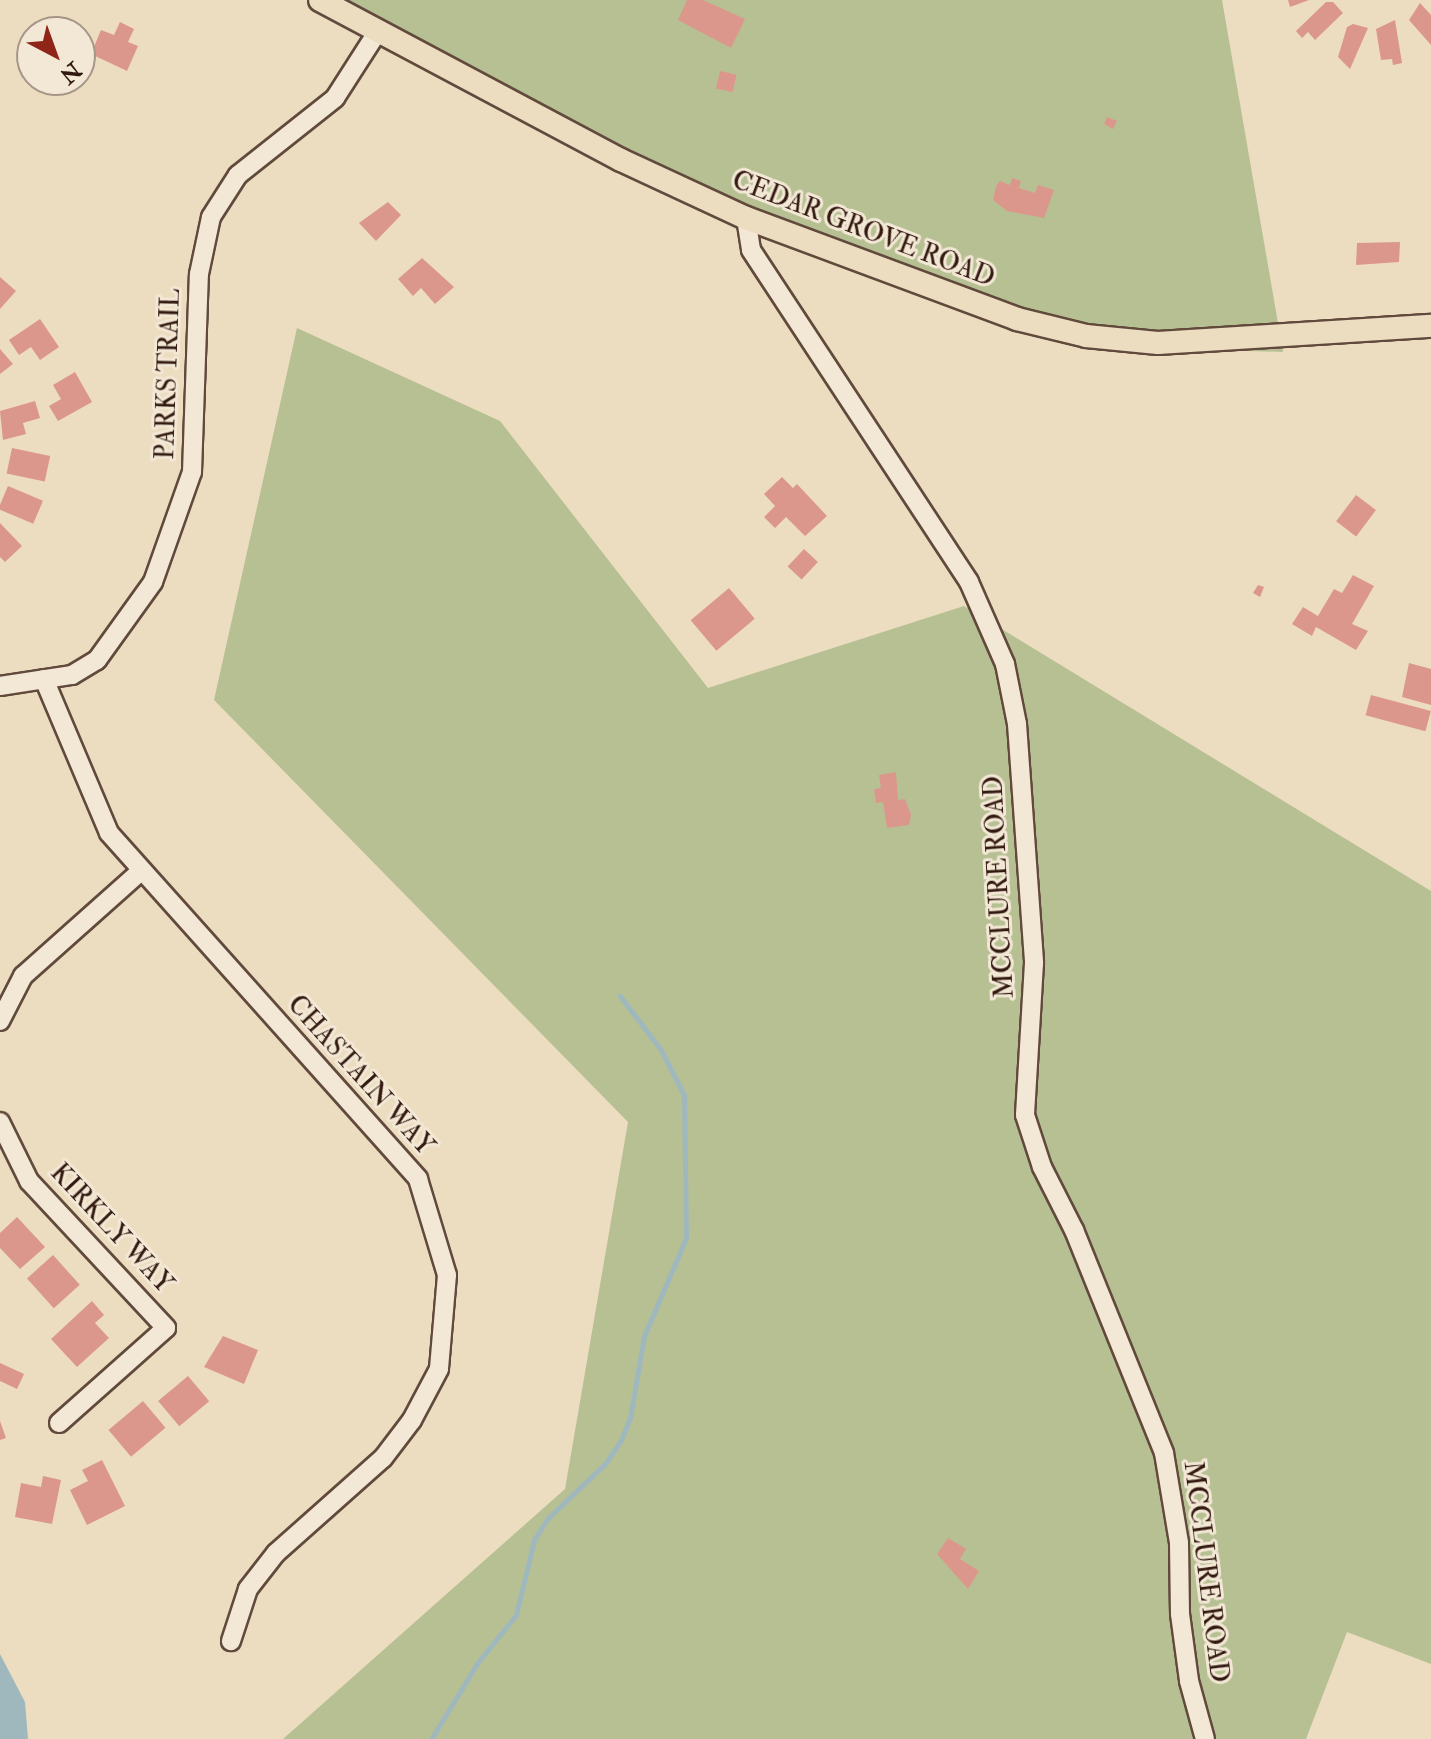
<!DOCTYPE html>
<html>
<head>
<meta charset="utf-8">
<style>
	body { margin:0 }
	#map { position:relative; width:1431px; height:1739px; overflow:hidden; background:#ecdcc0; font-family:"IM FELL Double Pica",serif }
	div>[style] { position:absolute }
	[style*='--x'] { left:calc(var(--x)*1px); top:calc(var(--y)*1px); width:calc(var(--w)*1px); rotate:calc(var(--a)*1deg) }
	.green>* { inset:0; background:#b7c093 }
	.water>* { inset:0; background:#9fb8be }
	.stream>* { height:5px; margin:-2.5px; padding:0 2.5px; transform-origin:2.5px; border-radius:2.5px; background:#9fb8be }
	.building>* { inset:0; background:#dc978c; transform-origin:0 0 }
	.roads { filter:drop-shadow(2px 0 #614a3c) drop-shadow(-2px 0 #614a3c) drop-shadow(0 2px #614a3c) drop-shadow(0 -2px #614a3c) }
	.minor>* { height:18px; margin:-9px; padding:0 9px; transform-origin:9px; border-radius:9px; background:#f3e8d6 }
	.major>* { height:22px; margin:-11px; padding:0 11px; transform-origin:11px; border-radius:11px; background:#ecdcc0 }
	span { translate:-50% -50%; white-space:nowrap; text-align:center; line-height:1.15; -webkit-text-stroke:6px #f3e8d6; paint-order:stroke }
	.street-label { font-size:26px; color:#331a10 }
	.north { position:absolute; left:16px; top:16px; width:80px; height:80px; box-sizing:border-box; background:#f3e8d6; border:2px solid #a69687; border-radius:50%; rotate:139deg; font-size:22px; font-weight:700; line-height:32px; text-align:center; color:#331a10 }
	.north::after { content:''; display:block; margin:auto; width:28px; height:36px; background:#8f2418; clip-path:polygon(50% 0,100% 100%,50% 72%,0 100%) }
</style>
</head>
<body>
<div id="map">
	<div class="green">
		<i style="clip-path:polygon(308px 0,1222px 0,1283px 352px,1089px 346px,866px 277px)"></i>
		<i style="clip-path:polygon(297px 328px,500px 421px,708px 688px,964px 606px,1431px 891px,1431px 1664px,1347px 1632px,1306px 1739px,283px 1739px,565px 1489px,628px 1122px,214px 700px)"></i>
	</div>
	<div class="water">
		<i style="clip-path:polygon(0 1654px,25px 1702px,28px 1739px,0 1739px)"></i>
	</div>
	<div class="stream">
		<i style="--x:431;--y:1739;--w:90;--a:-58.6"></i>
		<i style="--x:478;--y:1662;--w:60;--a:-51"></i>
		<i style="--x:516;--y:1615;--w:77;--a:-76.5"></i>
		<i style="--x:534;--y:1540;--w:26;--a:-58"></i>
		<i style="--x:548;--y:1518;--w:79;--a:-43.5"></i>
		<i style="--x:605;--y:1464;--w:29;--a:-56"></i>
		<i style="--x:621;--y:1440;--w:24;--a:-68"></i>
		<i style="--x:630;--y:1418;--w:83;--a:-80.3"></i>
		<i style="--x:644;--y:1336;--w:107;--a:-66.8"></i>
		<i style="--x:686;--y:1238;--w:143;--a:-90.8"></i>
		<i style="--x:684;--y:1095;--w:51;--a:-117.1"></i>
		<i style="--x:661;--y:1050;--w:68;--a:-127.2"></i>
	</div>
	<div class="building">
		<i style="clip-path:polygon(687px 0,703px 0,745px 19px,731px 48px,678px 20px)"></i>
		<i style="clip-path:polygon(1288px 0,1309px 0,1290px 7px)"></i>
		<i style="clip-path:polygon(1326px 2px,1333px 2px,1343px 13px,1315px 40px,1308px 32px,1302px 38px,1296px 31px)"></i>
		<i style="clip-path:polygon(1420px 3px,1431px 15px,1431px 45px,1409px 20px)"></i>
		<i style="clip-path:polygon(1395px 20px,1402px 63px,1393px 65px,1392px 59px,1381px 60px,1376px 29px)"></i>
		<i style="clip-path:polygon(120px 22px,134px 29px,128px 42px,138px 46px,127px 71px,91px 54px,101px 30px,114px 35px)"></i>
		<i style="clip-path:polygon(1353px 24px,1368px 28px,1350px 69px,1338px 57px,1347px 27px)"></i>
		<i style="left:720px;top:71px;width:17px;height:18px;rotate:13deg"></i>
		<i style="clip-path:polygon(1107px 117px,1117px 121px,1113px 129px,1104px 124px)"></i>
		<i style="clip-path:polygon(1012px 178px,1021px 181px,1019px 188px,1035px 193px,1038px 185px,1054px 190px,1044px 218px,1007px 211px,993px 200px,996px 186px,1000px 181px,1010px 185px)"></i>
		<i style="clip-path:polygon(388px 202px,401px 215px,376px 241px,359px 223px)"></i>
		<i style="clip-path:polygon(1400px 242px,1399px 262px,1356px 265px,1357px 243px)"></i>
		<i style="clip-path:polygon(422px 258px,454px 287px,435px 304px,421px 288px,413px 296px,398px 279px)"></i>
		<i style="clip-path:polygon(0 277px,16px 291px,0 309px)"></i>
		<i style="clip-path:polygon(40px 319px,59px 347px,40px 360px,31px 347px,19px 355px,9px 340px)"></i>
		<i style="clip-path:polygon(0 349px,13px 364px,0 374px)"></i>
		<i style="clip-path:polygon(75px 372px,92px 402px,58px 421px,49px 406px,61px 399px,53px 385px)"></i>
		<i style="clip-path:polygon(35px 401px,40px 418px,23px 423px,26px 434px,3px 440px,0 411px)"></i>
		<i style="left:12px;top:448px;width:39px;height:26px;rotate:12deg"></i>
		<i style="clip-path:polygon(782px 477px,793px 488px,797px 484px,827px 516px,805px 536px,786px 517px,775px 528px,764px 517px,775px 506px,764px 494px)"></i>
		<i style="left:8px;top:486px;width:38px;height:25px;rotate:23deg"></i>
		<i style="left:1356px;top:495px;width:25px;height:33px;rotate:37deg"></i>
		<i style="clip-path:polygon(0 523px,22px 546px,5px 562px,0 557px)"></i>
		<i style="left:804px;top:549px;width:19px;height:24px;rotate:43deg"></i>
		<i style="clip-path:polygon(1353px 575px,1374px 586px,1352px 624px,1368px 631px,1356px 650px,1316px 627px,1312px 636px,1292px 624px,1303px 607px,1318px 616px,1334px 589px,1342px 593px)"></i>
		<i style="clip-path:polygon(1258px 585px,1264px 587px,1260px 597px,1253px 593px)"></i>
		<i style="left:729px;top:588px;width:40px;height:50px;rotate:50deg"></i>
		<i style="clip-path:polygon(1409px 663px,1431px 669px,1431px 705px,1402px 697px)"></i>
		<i style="left:1371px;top:695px;width:62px;height:21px;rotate:15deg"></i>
		<i style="clip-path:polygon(896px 772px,898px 800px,905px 799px,911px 815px,909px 825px,887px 828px,883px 802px,876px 803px,874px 789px,881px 788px,879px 775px)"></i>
		<i style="clip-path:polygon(17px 1217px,45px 1247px,20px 1269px,0 1248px,0 1233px)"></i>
		<i style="left:53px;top:1255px;width:40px;height:35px;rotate:48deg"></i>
		<i style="clip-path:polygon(92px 1301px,104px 1315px,95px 1323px,109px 1338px,77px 1367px,51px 1339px)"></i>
		<i style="clip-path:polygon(223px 1336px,258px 1350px,244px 1384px,204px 1367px)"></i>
		<i style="clip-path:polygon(0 1363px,24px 1374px,17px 1389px,0 1381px)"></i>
		<i style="left:188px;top:1376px;width:33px;height:39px;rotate:50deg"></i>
		<i style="left:143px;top:1401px;width:35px;height:45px;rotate:50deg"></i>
		<i style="clip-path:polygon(0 1421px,6px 1438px,0 1440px)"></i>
		<i style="clip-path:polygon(102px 1460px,125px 1506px,87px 1525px,70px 1490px,88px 1481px,82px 1470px)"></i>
		<i style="clip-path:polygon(43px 1476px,61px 1480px,52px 1524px,15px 1517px,21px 1483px,41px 1487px)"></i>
		<i style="clip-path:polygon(948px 1538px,966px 1549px,960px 1559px,979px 1571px,968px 1589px,937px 1554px)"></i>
	</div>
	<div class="roads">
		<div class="minor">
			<i style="--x:746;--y:218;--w:32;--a:81"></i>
			<i style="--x:751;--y:250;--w:397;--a:56.7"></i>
			<i style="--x:969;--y:582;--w:90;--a:66.3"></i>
			<i style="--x:1005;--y:664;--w:61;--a:78.7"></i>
			<i style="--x:1017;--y:724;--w:240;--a:85.9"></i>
			<i style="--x:1034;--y:963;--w:152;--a:93.4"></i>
			<i style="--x:1025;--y:1115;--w:55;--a:71.9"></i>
			<i style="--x:1042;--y:1167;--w:71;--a:63.1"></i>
			<i style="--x:1074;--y:1230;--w:240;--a:68"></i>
			<i style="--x:1164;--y:1453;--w:91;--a:80.5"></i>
			<i style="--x:1179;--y:1543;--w:71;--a:89.2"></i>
			<i style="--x:1180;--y:1614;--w:68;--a:82.3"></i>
			<i style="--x:1189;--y:1681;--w:60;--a:74.6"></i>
			<i style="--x:44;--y:679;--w:167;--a:67.1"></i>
			<i style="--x:109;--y:833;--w:464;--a:48.2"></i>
			<i style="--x:418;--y:1179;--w:100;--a:73.2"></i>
			<i style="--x:447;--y:1275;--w:94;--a:94.9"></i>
			<i style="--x:439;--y:1369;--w:58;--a:117.9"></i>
			<i style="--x:412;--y:1420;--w:48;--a:127.3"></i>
			<i style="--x:383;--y:1458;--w:143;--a:138.4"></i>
			<i style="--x:276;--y:1553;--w:46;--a:127.9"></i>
			<i style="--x:248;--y:1589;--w:55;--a:108.1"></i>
			<i style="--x:0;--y:686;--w:73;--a:-8.7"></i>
			<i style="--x:72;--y:675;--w:29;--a:-31"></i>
			<i style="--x:97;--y:660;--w:96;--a:-54.3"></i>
			<i style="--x:153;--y:582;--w:117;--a:-70.5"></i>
			<i style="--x:192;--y:472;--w:198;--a:-88"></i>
			<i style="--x:199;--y:274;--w:58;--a:-78.1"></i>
			<i style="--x:211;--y:217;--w:50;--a:-57.3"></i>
			<i style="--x:238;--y:175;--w:124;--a:-38.4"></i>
			<i style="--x:335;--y:98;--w:80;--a:-57.3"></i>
			<i style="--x:0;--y:1021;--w:51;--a:-62.9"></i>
			<i style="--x:23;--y:976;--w:159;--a:-41.7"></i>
			<i style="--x:0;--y:1122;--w:66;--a:63.8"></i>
			<i style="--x:29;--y:1181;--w:201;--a:47"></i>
			<i style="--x:166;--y:1328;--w:143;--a:138.4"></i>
		</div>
		<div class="major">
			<i style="--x:320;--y:0;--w:341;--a:28"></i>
			<i style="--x:621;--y:160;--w:138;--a:24.9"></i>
			<i style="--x:746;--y:218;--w:289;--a:20.4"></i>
			<i style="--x:1017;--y:319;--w:71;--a:13.8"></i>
			<i style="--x:1086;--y:336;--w:72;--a:5.6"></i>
			<i style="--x:1158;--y:343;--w:274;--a:-3.6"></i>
		</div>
	</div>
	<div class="street-label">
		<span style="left:863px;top:230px;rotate:21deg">CEDAR GROVE ROAD</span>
		<span style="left:169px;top:374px;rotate:-88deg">PARKS TRAIL</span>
		<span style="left:1000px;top:887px;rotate:-93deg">MCCLURE ROAD</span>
		<span style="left:360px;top:1076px;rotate:48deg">CHASTAIN WAY</span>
		<span style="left:111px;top:1229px;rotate:47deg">KIRKLY WAY</span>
		<span style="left:1205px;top:1572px;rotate:83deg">MCCLURE ROAD</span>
	</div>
	<div class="north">N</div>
</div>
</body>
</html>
